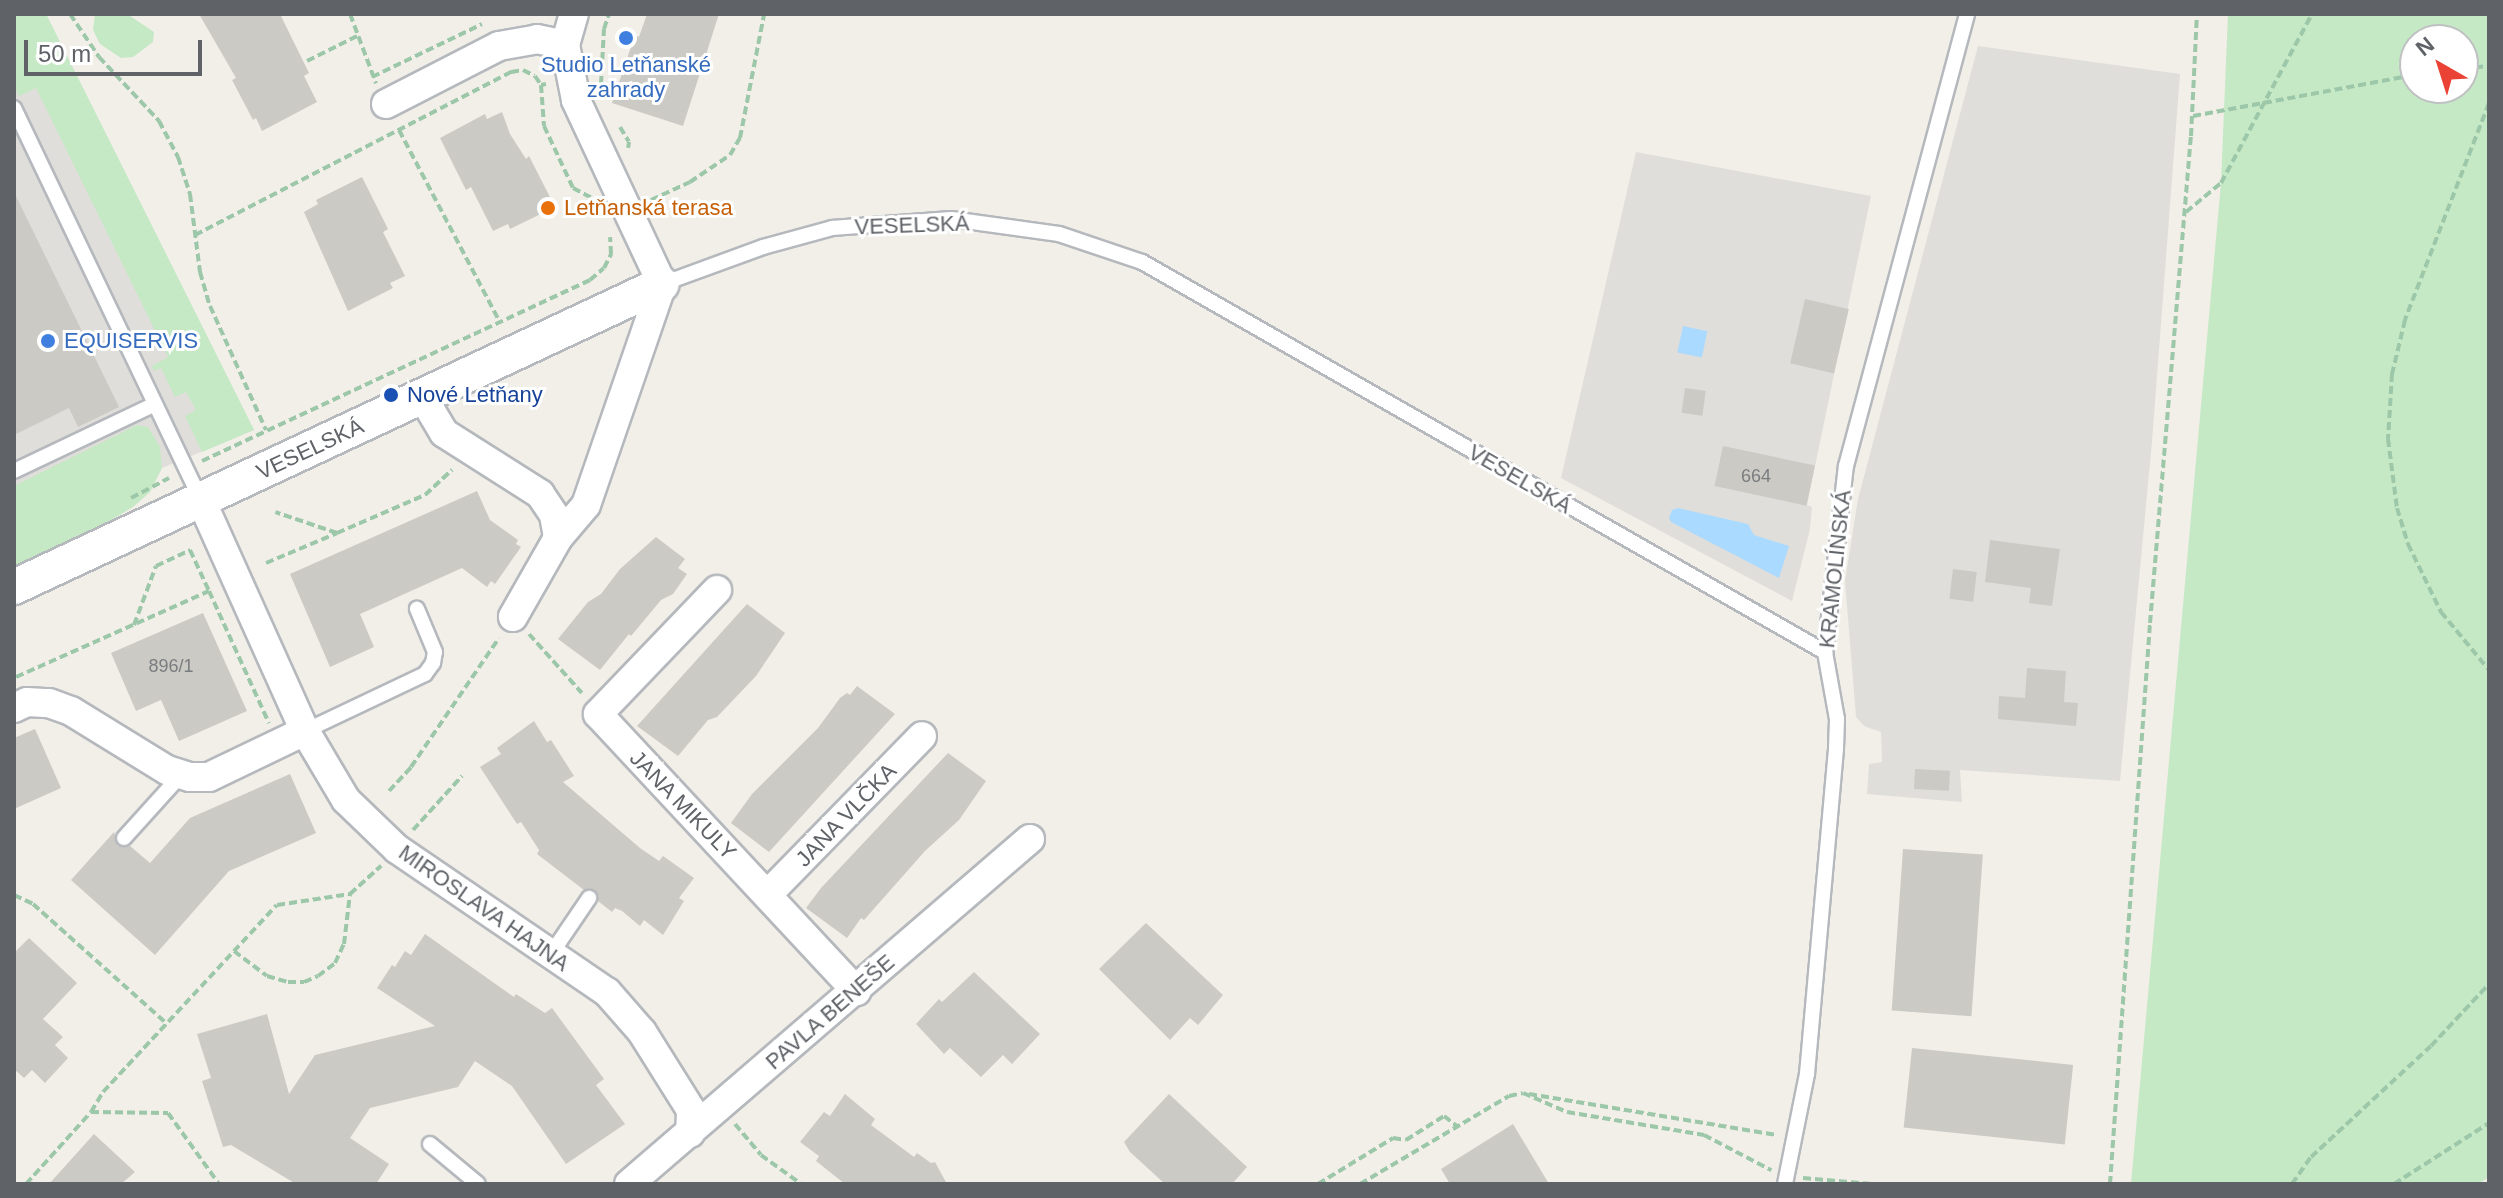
<!DOCTYPE html>
<html>
<head>
<meta charset="utf-8">
<style>
	body { margin:0 }
	#map { position:relative; width:2503px; height:1198px; overflow:hidden; background:#f1efe8; font-family:Helvetica,sans-serif }
	div>[style] { position:absolute }
	[style*='--x'] { left:calc(var(--x)*1px); top:calc(var(--y)*1px); width:calc(var(--w)*1px); rotate:calc(var(--a)*1deg) }
	.industrial>* { inset:0; background:#e0deda }
	.green>* { inset:0; background:#c5e8c5 }
	.water>* { inset:0; background:#aadaff; transform-origin:0 0 }
	.building>* { inset:0; background:#cccac5; transform-origin:0 0 }
	.path>* { height:4px; margin-top:-2px; transform-origin:0; background:repeating-linear-gradient(90deg,#9cc7a9 0 8px,transparent 0 12px) }
	.roads { filter:drop-shadow(2px 0 #b5b8bc) drop-shadow(-2px 0 #b5b8bc) drop-shadow(0 2px #b5b8bc) drop-shadow(0 -2px #b5b8bc) }
	.service>* { height:14px; margin:-7px; padding:0 7px; transform-origin:7px; border-radius:7px; background:#fff }
	.minor>* { height:28px; margin:-14px; padding:0 14px; transform-origin:14px; border-radius:14px; background:#fff }
	.tertiary>* { height:34px; margin:-17px; padding:0 17px; transform-origin:17px; border-radius:17px; background:#fff }
	.dots>* { width:22px; height:22px; translate:-50% -50%; box-sizing:border-box; border:4px solid #fff; border-radius:50% }
	span { translate:-50% -50%; white-space:nowrap; text-align:center; line-height:1.15; -webkit-text-stroke:6px #fff; paint-order:stroke }
	.number-label { font-size:18px; color:#7a7d7f }
	.number-label span { -webkit-text-stroke-width:0 }
	.shop-label { font-size:22px; color:#366cbe }
	.left { translate:0 -50%; text-align:left }
	.food-label { font-size:22px; color:#c56008 }
	.street-label { font-size:22px; color:#5f6368 }
	.transit-label { font-size:22px; color:#164399 }
	.frame { position:absolute; inset:0; border:16px solid #5f6368; pointer-events:none }
	.north { position:absolute; left:2399px; top:24px; width:80px; height:80px; box-sizing:border-box; background:#fff; border:2px solid #bfc1c3; border-radius:50%; rotate:321deg; font-size:22px; font-weight:700; line-height:32px; text-align:center; color:#5f6368 }
	.north::after { content:''; display:block; margin:auto; width:28px; height:36px; background:#ea4335; clip-path:polygon(50% 0,100% 100%,50% 72%,0 100%) }
	.scale { position:absolute; left:24px; top:40px; width:178px; height:36px; box-sizing:border-box; border:4px solid #5f6368; border-top:0; padding-left:10px; font-size:24px; line-height:28px; white-space:nowrap; color:#5f6368; -webkit-text-stroke:6px #fff; paint-order:stroke }
</style>
</head>
<body>
<div id="map">
	<div class="industrial">
		<i style="clip-path:polygon(14px 14px,46px 14px,254px 430px,14px 529px)"></i>
		<i style="clip-path:polygon(1978px 46px,2180px 74px,2152px 442px,2120px 781px,1960px 770px,1962px 802px,1867px 794px,1869px 764px,1882px 762px,1881px 732px,1864px 726px,1856px 717px,1845px 581px,1858px 499px)"></i>
		<i style="clip-path:polygon(1636px 152px,1871px 196px,1807px 505px,1812px 507px,1810px 529px,1792px 601px,1561px 478px)"></i>
	</div>
	<div class="green">
		<i style="clip-path:polygon(14px 14px,46px 14px,254px 430px,202px 452px,185px 416px,196px 410px,186px 392px,175px 397px,161px 368px,154px 371px,152px 366px,168px 357px,36px 88px,19px 96px,14px 86px)"></i>
		<i style="clip-path:polygon(95px 14px,127px 14px,154px 32px,153px 42px,133px 57px,121px 58px,100px 44px,93px 30px)"></i>
		<i style="clip-path:polygon(evenodd,2228px 14px,2489px 14px,2489px 1177px,2478px 1184px,2131px 1184px,2221px 183px,2228px 14px,2415px 40px,2463px 40px,2463px 88px,2415px 88px,2415px 40px)"></i>
		<i style="clip-path:polygon(137px 425px,148px 427px,160px 447px,162px 468px,150px 492px,133px 507px,14px 577px,14px 486px)"></i>
	</div>
	<div class="water">
		<i style="left:1683px;top:326px;width:25px;height:27px;rotate:12deg"></i>
		<i style="clip-path:polygon(1678px 508px,1748px 524px,1754px 535px,1789px 546px,1779px 578px,1671px 522px,1669px 518px,1672px 510px)"></i>
	</div>
	<div class="building">
		<i style="clip-path:polygon(199px 14px,280px 14px,309px 73px,304px 76px,317px 102px,262px 131px,256px 118px,253px 120px,232px 80px,236px 78px)"></i>
		<i style="clip-path:polygon(647px 14px,719px 14px,683px 126px,612px 103px,635px 35px,639px 37px)"></i>
		<i style="clip-path:polygon(502px 112px,510px 134px,526px 159px,529px 156px,555px 207px,510px 229px,508px 224px,493px 231px,471px 187px,466px 190px,440px 138px,485px 114px,487px 119px)"></i>
		<i style="clip-path:polygon(362px 177px,388px 229px,383px 232px,405px 276px,390px 283px,393px 288px,348px 311px,304px 212px,318px 204px,316px 200px)"></i>
		<i style="clip-path:polygon(14px 192px,119px 407px,78px 427px,69px 408px,14px 435px)"></i>
		<i style="left:1805px;top:299px;width:45px;height:66px;rotate:13deg"></i>
		<i style="left:1685px;top:388px;width:21px;height:25px;rotate:8deg"></i>
		<i style="left:1723px;top:446px;width:94px;height:41px;rotate:12deg"></i>
		<i style="clip-path:polygon(477px 491px,490px 520px,518px 540px,516px 544px,521px 547px,495px 584px,491px 581px,487px 587px,462px 568px,360px 614px,374px 647px,330px 667px,290px 574px)"></i>
		<i style="clip-path:polygon(656px 537px,685px 559px,678px 568px,687px 574px,673px 594px,661px 600px,631px 636px,629px 634px,600px 670px,558px 639px,588px 602px,601px 594px,620px 569px)"></i>
		<i style="clip-path:polygon(1990px 540px,2060px 549px,2052px 606px,2029px 603px,2031px 588px,1985px 582px)"></i>
		<i style="left:1953px;top:569px;width:24px;height:30px;rotate:7deg"></i>
		<i style="clip-path:polygon(747px 604px,785px 633px,756px 676px,717px 717px,708px 720px,678px 756px,637px 726px)"></i>
		<i style="clip-path:polygon(203px 613px,247px 711px,179px 741px,161px 700px,136px 711px,111px 653px)"></i>
		<i style="clip-path:polygon(2027px 668px,2066px 671px,2064px 702px,2078px 703px,2076px 726px,1998px 719px,1999px 696px,2025px 698px)"></i>
		<i style="clip-path:polygon(857px 686px,895px 714px,769px 852px,731px 823px,752px 794px,818px 728px,840px 698px,847px 693px,850px 695px)"></i>
		<i style="clip-path:polygon(534px 721px,547px 742px,551px 740px,574px 776px,563px 782px,640px 848px,659px 861px,663px 856px,694px 878px,679px 898px,684px 901px,663px 935px,644px 920px,640px 926px,622px 911px,615px 908px,612px 912px,598px 901px,595px 890px,584px 890px,537px 854px,539px 850px,521px 822px,517px 824px,480px 767px,501px 754px,497px 748px)"></i>
		<i style="clip-path:polygon(35px 729px,61px 788px,14px 809px,14px 738px)"></i>
		<i style="clip-path:polygon(948px 753px,986px 781px,959px 820px,925px 851px,864px 920px,861px 918px,847px 938px,806px 908px,821px 888px)"></i>
		<i style="left:1915px;top:769px;width:35px;height:20px;rotate:3deg"></i>
		<i style="clip-path:polygon(290px 774px,316px 833px,229px 871px,155px 955px,71px 880px,114px 832px,118px 846px,130px 846px,150px 863px,190px 818px)"></i>
		<i style="left:1903px;top:849px;width:80px;height:162px;rotate:4deg"></i>
		<i style="clip-path:polygon(1146px 923px,1223px 995px,1198px 1025px,1190px 1018px,1170px 1040px,1099px 969px)"></i>
		<i style="clip-path:polygon(425px 934px,514px 997px,516px 994px,545px 1013px,552px 1008px,604px 1079px,596px 1085px,625px 1124px,566px 1164px,512px 1086px,475px 1061px,458px 1087px,370px 1108px,350px 1138px,389px 1164px,376px 1184px,296px 1184px,231px 1145px,223px 1147px,202px 1081px,211px 1078px,197px 1034px,267px 1014px,289px 1094px,315px 1055px,435px 1026px,377px 988px,392px 965px,395px 967px,405px 951px,411px 955px)"></i>
		<i style="clip-path:polygon(29px 938px,77px 983px,43px 1019px,63px 1037px,55px 1045px,68px 1058px,45px 1083px,32px 1070px,24px 1078px,14px 1069px,14px 953px)"></i>
		<i style="clip-path:polygon(974px 972px,1040px 1034px,1012px 1064px,1003px 1055px,981px 1077px,950px 1048px,944px 1054px,916px 1024px,939px 999px,942px 1002px)"></i>
		<i style="left:1912px;top:1048px;width:162px;height:80px;rotate:6deg"></i>
		<i style="clip-path:polygon(845px 1094px,875px 1119px,871px 1125px,914px 1157px,917px 1153px,931px 1163px,935px 1162px,947px 1184px,845px 1184px,816px 1161px,819px 1156px,800px 1142px,824px 1112px,830px 1116px)"></i>
		<i style="clip-path:polygon(1169px 1094px,1247px 1167px,1232px 1184px,1165px 1184px,1130px 1152px,1124px 1142px)"></i>
		<i style="clip-path:polygon(1513px 1124px,1549px 1184px,1450px 1184px,1441px 1169px)"></i>
		<i style="clip-path:polygon(94px 1134px,135px 1172px,121px 1184px,49px 1184px)"></i>
	</div>
	<div class="path">
		<i style="--x:70;--y:14;--w:52;--a:56"></i>
		<i style="--x:99;--y:57;--w:88;--a:46.8"></i>
		<i style="--x:159;--y:121;--w:41;--a:62.2"></i>
		<i style="--x:178;--y:157;--w:39;--a:72"></i>
		<i style="--x:190;--y:194;--w:79;--a:82.7"></i>
		<i style="--x:200;--y:272;--w:35;--a:74"></i>
		<i style="--x:210;--y:306;--w:136;--a:65.7"></i>
		<i style="--x:350;--y:14;--w:74;--a:69.4"></i>
		<i style="--x:307;--y:61;--w:56;--a:-26.6"></i>
		<i style="--x:2463;--y:69;--w:26;--a:-7"></i>
		<i style="--x:372;--y:77;--w:122;--a:-25.7"></i>
		<i style="--x:601;--y:84;--w:55;--a:-86.9"></i>
		<i style="--x:604;--y:29;--w:16;--a:-72"></i>
		<i style="--x:541;--y:85;--w:41;--a:85.8"></i>
		<i style="--x:544;--y:126;--w:68;--a:64.9"></i>
		<i style="--x:573;--y:188;--w:24;--a:28"></i>
		<i style="--x:2489;--y:103;--w:233;--a:111.2"></i>
		<i style="--x:2405;--y:320;--w:56;--a:103.5"></i>
		<i style="--x:2392;--y:374;--w:65;--a:93.5"></i>
		<i style="--x:2388;--y:439;--w:70;--a:82.6"></i>
		<i style="--x:2397;--y:508;--w:38;--a:73"></i>
		<i style="--x:2408;--y:544;--w:76;--a:64.1"></i>
		<i style="--x:2441;--y:612;--w:75;--a:50.4"></i>
		<i style="--x:2193;--y:116;--w:226;--a:-10.5"></i>
		<i style="--x:620;--y:127;--w:17;--a:59"></i>
		<i style="--x:629;--y:142;--w:6;--a:99"></i>
		<i style="--x:399;--y:130;--w:217;--a:62.3"></i>
		<i style="--x:651;--y:200;--w:43;--a:-24.8"></i>
		<i style="--x:690;--y:182;--w:48;--a:-34"></i>
		<i style="--x:730;--y:155;--w:20;--a:-60"></i>
		<i style="--x:740;--y:138;--w:126;--a:-79"></i>
		<i style="--x:2186;--y:212;--w:45;--a:-39.6"></i>
		<i style="--x:2221;--y:183;--w:192;--a:-61.7"></i>
		<i style="--x:195;--y:235;--w:356;--a:-27.3"></i>
		<i style="--x:511;--y:72;--w:12;--a:-9"></i>
		<i style="--x:523;--y:70;--w:13;--a:27"></i>
		<i style="--x:535;--y:76;--w:11;--a:56"></i>
		<i style="--x:541;--y:85;--w:5;--a:-11"></i>
		<i style="--x:202;--y:461;--w:428;--a:-25"></i>
		<i style="--x:590;--y:280;--w:18;--a:-41"></i>
		<i style="--x:604;--y:268;--w:16;--a:-63"></i>
		<i style="--x:611;--y:254;--w:17;--a:-93"></i>
		<i style="--x:131;--y:498;--w:43;--a:-27.8"></i>
		<i style="--x:337;--y:533;--w:96;--a:-23.4"></i>
		<i style="--x:425;--y:495;--w:37;--a:-43"></i>
		<i style="--x:266;--y:563;--w:77;--a:-22.9"></i>
		<i style="--x:337;--y:533;--w:65;--a:-161.3"></i>
		<i style="--x:134;--y:625;--w:63;--a:-69.6"></i>
		<i style="--x:156;--y:566;--w:38;--a:-25"></i>
		<i style="--x:190;--y:550;--w:45;--a:65.1"></i>
		<i style="--x:529;--y:634;--w:79;--a:48.1"></i>
		<i style="--x:16;--y:677;--w:211;--a:-24"></i>
		<i style="--x:209;--y:591;--w:145;--a:65.6"></i>
		<i style="--x:389;--y:791;--w:33;--a:-47"></i>
		<i style="--x:411;--y:767;--w:156;--a:-55.7"></i>
		<i style="--x:413;--y:830;--w:73;--a:-47.8"></i>
		<i style="--x:14;--y:895;--w:21;--a:25"></i>
		<i style="--x:33;--y:904;--w:178;--a:41.8"></i>
		<i style="--x:234;--y:951;--w:41;--a:37.1"></i>
		<i style="--x:267;--y:976;--w:22;--a:16"></i>
		<i style="--x:288;--y:982;--w:16;--a:0"></i>
		<i style="--x:304;--y:982;--w:15;--a:-23"></i>
		<i style="--x:318;--y:976;--w:21;--a:-37"></i>
		<i style="--x:335;--y:963;--w:21;--a:-65"></i>
		<i style="--x:344;--y:944;--w:50;--a:-83.2"></i>
		<i style="--x:1529;--y:1094;--w:251;--a:9.4"></i>
		<i style="--x:91;--y:1112;--w:23;--a:-59"></i>
		<i style="--x:103;--y:1092;--w:255;--a:-47.1"></i>
		<i style="--x:277;--y:905;--w:74;--a:-8.6"></i>
		<i style="--x:350;--y:894;--w:42;--a:-42.1"></i>
		<i style="--x:735;--y:1124;--w:40;--a:50"></i>
		<i style="--x:761;--y:1155;--w:49;--a:35.9"></i>
		<i style="--x:1803;--y:1178;--w:69;--a:5"></i>
		<i style="--x:26;--y:1184;--w:97;--a:-47.9"></i>
		<i style="--x:91;--y:1112;--w:77;--a:0.7"></i>
		<i style="--x:168;--y:1113;--w:87;--a:54.3"></i>
		<i style="--x:1318;--y:1184;--w:88;--a:-31.5"></i>
		<i style="--x:1393;--y:1138;--w:13;--a:9"></i>
		<i style="--x:1406;--y:1140;--w:45;--a:-32.3"></i>
		<i style="--x:1444;--y:1116;--w:16;--a:38"></i>
		<i style="--x:1360;--y:1184;--w:173;--a:-30.6"></i>
		<i style="--x:1509;--y:1096;--w:14;--a:-12"></i>
		<i style="--x:1523;--y:1093;--w:48;--a:23.4"></i>
		<i style="--x:1567;--y:1112;--w:139;--a:9.5"></i>
		<i style="--x:1704;--y:1135;--w:76;--a:27.6"></i>
		<i style="--x:2110;--y:1184;--w:562;--a:-85.92"></i>
		<i style="--x:2150;--y:623;--w:489;--a:-85.2"></i>
		<i style="--x:2191;--y:136;--w:122;--a:-87.2"></i>
		<i style="--x:2292;--y:1184;--w:33;--a:-55"></i>
		<i style="--x:2311;--y:1157;--w:163;--a:-42.8"></i>
		<i style="--x:2431;--y:1046;--w:85;--a:-46.9"></i>
		<i style="--x:2394;--y:1184;--w:113;--a:-32.7"></i>
	</div>
	<div class="roads">
		<div class="service">
			<i style="--x:14;--y:108;--w:434;--a:64.5"></i>
			<i style="--x:662;--y:284;--w:108;--a:-20.1"></i>
			<i style="--x:763;--y:247;--w:72;--a:-15.4"></i>
			<i style="--x:832;--y:228;--w:119;--a:-4.3"></i>
			<i style="--x:951;--y:219;--w:109;--a:7.9"></i>
			<i style="--x:1059;--y:234;--w:88;--a:18.6"></i>
			<i style="--x:1142;--y:262;--w:787;--a:29.73"></i>
			<i style="--x:14;--y:471;--w:156;--a:-25.4"></i>
			<i style="--x:305;--y:731;--w:133;--a:-25.4"></i>
			<i style="--x:425;--y:674;--w:14;--a:-54"></i>
			<i style="--x:433;--y:663;--w:11;--a:-80"></i>
			<i style="--x:435;--y:652;--w:47;--a:-112.7"></i>
			<i style="--x:124;--y:838;--w:85;--a:-47.9"></i>
			<i style="--x:551;--y:954;--w:68;--a:-55.8"></i>
			<i style="--x:430;--y:1144;--w:62;--a:39.8"></i>
			<i style="--x:1785;--y:1184;--w:112;--a:-78.7"></i>
			<i style="--x:1807;--y:1074;--w:327;--a:-84.9"></i>
			<i style="--x:1836;--y:748;--w:29;--a:-88"></i>
			<i style="--x:1837;--y:719;--w:68;--a:-100.2"></i>
			<i style="--x:1825;--y:652;--w:187;--a:-83.6"></i>
			<i style="--x:1846;--y:466;--w:468;--a:-75"></i>
		</div>
		<div class="minor">
			<i style="--x:386;--y:104;--w:127;--a:-27.2"></i>
			<i style="--x:499;--y:46;--w:39;--a:-10"></i>
			<i style="--x:537;--y:39;--w:29;--a:12"></i>
			<i style="--x:422;--y:396;--w:43;--a:59.3"></i>
			<i style="--x:444;--y:433;--w:114;--a:32.4"></i>
			<i style="--x:540;--y:494;--w:25;--a:56"></i>
			<i style="--x:554;--y:515;--w:23;--a:80"></i>
			<i style="--x:558;--y:538;--w:91;--a:119.7"></i>
			<i style="--x:201;--y:500;--w:253;--a:65.8"></i>
			<i style="--x:305;--y:731;--w:80;--a:59.3"></i>
			<i style="--x:346;--y:800;--w:71;--a:43.9"></i>
			<i style="--x:397;--y:849;--w:254;--a:34.3"></i>
			<i style="--x:607;--y:992;--w:53;--a:48.8"></i>
			<i style="--x:642;--y:1032;--w:92;--a:57.9"></i>
			<i style="--x:691;--y:1110;--w:23;--a:92"></i>
			<i style="--x:558;--y:538;--w:43;--a:-49.7"></i>
			<i style="--x:586;--y:505;--w:234;--a:-71"></i>
			<i style="--x:662;--y:284;--w:203;--a:-115.1"></i>
			<i style="--x:576;--y:100;--w:56;--a:-101.3"></i>
			<i style="--x:565;--y:45;--w:32;--a:-74"></i>
			<i style="--x:717;--y:590;--w:172;--a:133.8"></i>
			<i style="--x:598;--y:714;--w:379;--a:47"></i>
			<i style="--x:14;--y:708;--w:14;--a:-25"></i>
			<i style="--x:27;--y:702;--w:22;--a:3"></i>
			<i style="--x:49;--y:703;--w:23;--a:20"></i>
			<i style="--x:71;--y:711;--w:113;--a:31.6"></i>
			<i style="--x:167;--y:770;--w:24;--a:17"></i>
			<i style="--x:190;--y:777;--w:19;--a:0"></i>
			<i style="--x:209;--y:777;--w:106;--a:-25.6"></i>
			<i style="--x:769;--y:893;--w:219;--a:-45.7"></i>
			<i style="--x:629;--y:1184;--w:529;--a:-40.71"></i>
		</div>
		<div class="tertiary">
			<i style="--x:14;--y:587;--w:715;--a:-25.06"></i>
		</div>
	</div>
	<div class="dots">
		<i style="left:626px;top:38px;background:#3f7fe0"></i>
		<i style="left:548px;top:208px;background:#e8710a"></i>
		<i style="left:48px;top:341px;background:#3f7fe0"></i>
		<i style="left:391px;top:395px;background:#1a4fb4"></i>
	</div>
	<div class="number-label">
		<span style="left:1756px;top:476px">664</span>
		<span style="left:171px;top:666px">896/1</span>
	</div>
	<div class="shop-label">
		<span style="left:626px;top:77px">Studio Letňanské<br>zahrady</span>
		<span class="left" style="left:64px;top:341px">EQUISERVIS</span>
	</div>
	<div class="food-label">
		<span class="left" style="left:564px;top:208px">Letňanská terasa</span>
	</div>
	<div class="street-label">
		<span style="left:912px;top:225px;rotate:-2deg">VESELSKÁ</span>
		<span style="left:310px;top:449px;rotate:-25deg">VESELSKÁ</span>
		<span style="left:1520px;top:479px;rotate:30deg">VESELSKÁ</span>
		<span style="left:1835px;top:569px;rotate:-84deg">KRAMOLÍNSKÁ</span>
		<span style="left:683px;top:805px;rotate:46deg">JANA MIKULY</span>
		<span style="left:846px;top:815px;rotate:-46deg">JANA VLČKA</span>
		<span style="left:484px;top:908px;rotate:35deg">MIROSLAVA HAJNA</span>
		<span style="left:830px;top:1012px;rotate:-41deg">PAVLA BENEŠE</span>
	</div>
	<div class="transit-label">
		<span class="left" style="left:407px;top:395px">Nové Letňany</span>
	</div>
	<div class="frame"></div>
	<div class="north">N</div>
	<div class="scale">50 m</div>
</div>
</body>
</html>
